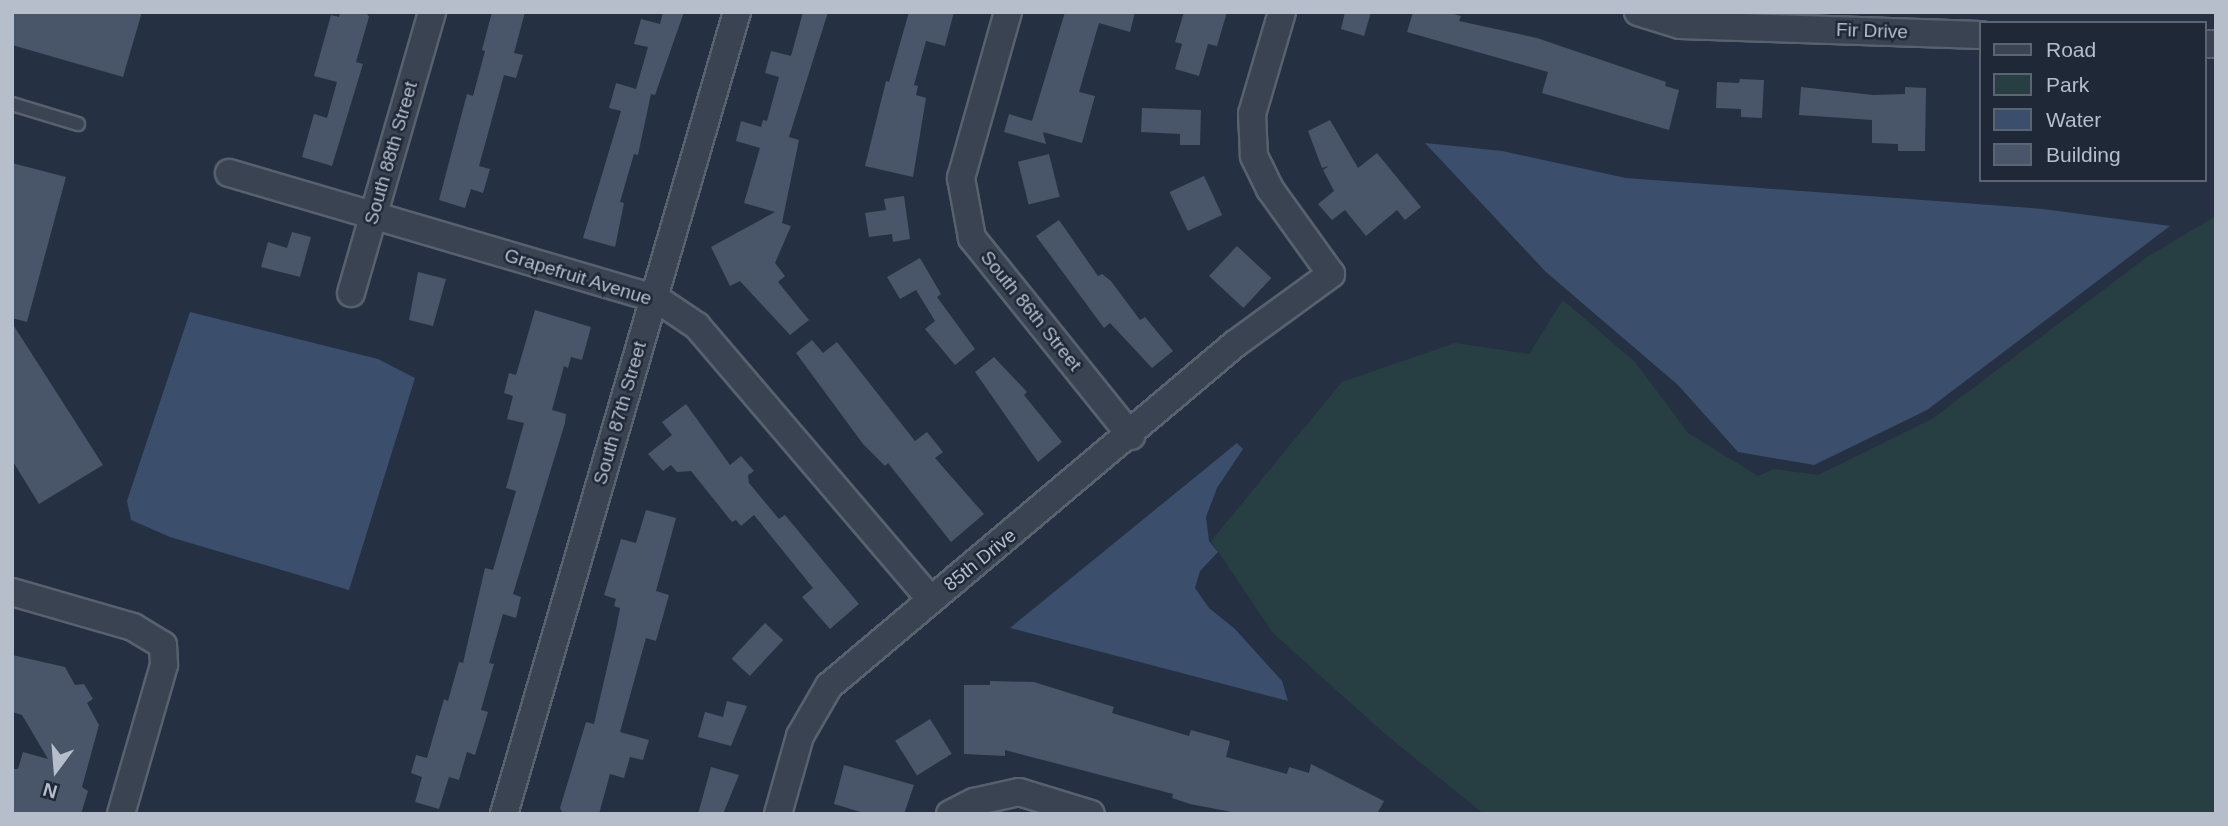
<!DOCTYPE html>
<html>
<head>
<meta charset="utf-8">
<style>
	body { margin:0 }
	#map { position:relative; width:2228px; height:826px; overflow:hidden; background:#253142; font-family:Arial,sans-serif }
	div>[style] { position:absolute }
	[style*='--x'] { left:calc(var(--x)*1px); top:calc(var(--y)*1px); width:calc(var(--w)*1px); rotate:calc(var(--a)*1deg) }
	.green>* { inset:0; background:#273f42 }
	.water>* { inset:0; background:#3b4e6b }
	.building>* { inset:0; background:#495568; transform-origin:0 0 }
	.roads { filter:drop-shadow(2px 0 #58616e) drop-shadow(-2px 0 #58616e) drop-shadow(0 2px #58616e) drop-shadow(0 -2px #58616e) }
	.lane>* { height:12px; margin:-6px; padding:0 6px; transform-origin:6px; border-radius:6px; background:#3a4351 }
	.street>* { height:26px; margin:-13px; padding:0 13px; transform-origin:13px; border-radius:13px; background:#3a4351 }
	span { translate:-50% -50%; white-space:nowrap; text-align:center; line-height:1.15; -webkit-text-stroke:5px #1e2837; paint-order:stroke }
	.street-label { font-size:19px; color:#b7becb }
	.frame { position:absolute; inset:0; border:14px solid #b7becb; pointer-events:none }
	.legend { position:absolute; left:1979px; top:21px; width:228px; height:161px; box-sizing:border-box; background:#1e2837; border:2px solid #5b6472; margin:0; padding:9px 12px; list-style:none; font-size:21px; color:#b7becb }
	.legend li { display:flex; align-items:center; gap:14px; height:35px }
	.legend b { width:35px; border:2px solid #5b6472 }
	.north { position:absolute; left:21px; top:735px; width:70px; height:70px; -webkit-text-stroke:5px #1e2837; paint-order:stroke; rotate:196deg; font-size:19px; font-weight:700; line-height:28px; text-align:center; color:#b7becb }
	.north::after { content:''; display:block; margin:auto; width:24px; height:32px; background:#b7becb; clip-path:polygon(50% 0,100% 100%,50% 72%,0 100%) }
</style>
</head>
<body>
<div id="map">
	<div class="green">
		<i style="clip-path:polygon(2216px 216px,2216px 814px,1484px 814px,1384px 733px,1273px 633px,1211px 541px,1342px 382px,1455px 343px,1529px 354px,1563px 300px,1635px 362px,1688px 433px,1758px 476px,1774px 469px,1818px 475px,1932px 419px,2147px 257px)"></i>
	</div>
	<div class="water">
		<i style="clip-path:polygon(1425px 143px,1502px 151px,1626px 178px,2043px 209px,2170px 226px,1927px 410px,1814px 465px,1738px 452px,1678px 385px,1546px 272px)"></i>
		<i style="clip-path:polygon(190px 312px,378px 359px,415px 378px,349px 590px,170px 537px,131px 520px,127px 501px)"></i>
		<i style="clip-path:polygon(1237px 443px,1243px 449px,1217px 488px,1206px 517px,1209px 541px,1218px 552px,1200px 571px,1195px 588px,1209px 608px,1235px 629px,1282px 681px,1288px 701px,1010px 628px)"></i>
	</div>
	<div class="building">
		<i style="clip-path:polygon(12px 12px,142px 12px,123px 77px,12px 45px)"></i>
		<i style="clip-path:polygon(340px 12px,366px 12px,369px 17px,356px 62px,363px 64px,332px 166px,302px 157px,314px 114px,327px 118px,337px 82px,314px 76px,331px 15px,339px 17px)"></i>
		<i style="clip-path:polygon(492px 12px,525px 12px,514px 53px,523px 55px,516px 78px,504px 75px,479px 166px,490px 169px,483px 193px,471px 189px,465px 208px,439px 200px,467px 94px,473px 96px,485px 51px,482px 50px)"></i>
		<i style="clip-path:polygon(663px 12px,684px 12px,655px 95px,651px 94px,638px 155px,634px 154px,620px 202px,624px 203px,615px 247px,583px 238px,621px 111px,609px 108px,616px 83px,636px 89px,648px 47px,634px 44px,641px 19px,660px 24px)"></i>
		<i style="clip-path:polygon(803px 12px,828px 12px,789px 137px,799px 140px,782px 223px,791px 226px,775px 263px,785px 276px,778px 282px,809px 320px,790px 335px,740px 281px,730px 286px,711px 247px,775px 212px,744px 203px,760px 148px,736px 141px,741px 121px,761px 127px,763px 120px,767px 121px,779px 77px,765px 73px,771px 51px,791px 56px)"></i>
		<i style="clip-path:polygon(909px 12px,954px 12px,945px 46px,926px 41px,914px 85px,918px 86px,916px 95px,926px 98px,913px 177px,865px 166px,886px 81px,889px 82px)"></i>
		<i style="clip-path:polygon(1065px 12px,1135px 12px,1130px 32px,1099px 23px,1079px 92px,1095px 96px,1082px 143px,1043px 132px,1046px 144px,1004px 132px,1009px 114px,1032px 121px)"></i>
		<i style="clip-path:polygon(1184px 12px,1227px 12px,1217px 46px,1208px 44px,1199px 76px,1175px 69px,1182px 44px,1175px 42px)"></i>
		<i style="clip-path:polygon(1345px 12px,1371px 12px,1364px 36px,1341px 29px)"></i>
		<i style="clip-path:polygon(1413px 12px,1447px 12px,1461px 16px,1459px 21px,1537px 38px,1666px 82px,1665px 86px,1679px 90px,1669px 130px,1542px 93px,1548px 72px,1407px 32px)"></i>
		<i style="clip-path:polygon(1740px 79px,1764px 80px,1762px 118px,1741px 117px,1741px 109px,1716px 108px,1717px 82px,1739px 83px)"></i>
		<i style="clip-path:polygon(1801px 87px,1873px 95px,1905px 94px,1905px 87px,1926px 88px,1925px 151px,1898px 151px,1898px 144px,1872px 143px,1872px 120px,1799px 115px)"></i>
		<i style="clip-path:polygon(1142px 108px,1201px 110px,1200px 145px,1180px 145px,1180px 134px,1141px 132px)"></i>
		<i style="clip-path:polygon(1330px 120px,1358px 168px,1377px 153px,1421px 207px,1405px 220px,1397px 210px,1366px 236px,1345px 210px,1332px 220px,1318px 204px,1334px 191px,1323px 170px,1329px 166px,1322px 168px,1308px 131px)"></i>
		<i style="left:1049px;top:154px;width:44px;height:32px;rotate:76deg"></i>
		<i style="clip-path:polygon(12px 163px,66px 177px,27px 322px,12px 318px)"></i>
		<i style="left:1204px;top:176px;width:43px;height:38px;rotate:65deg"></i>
		<i style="clip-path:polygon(904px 196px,910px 239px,893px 242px,892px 234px,869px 237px,865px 213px,886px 210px,884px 199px)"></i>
		<i style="clip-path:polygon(1059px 220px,1098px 276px,1102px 274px,1111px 281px,1140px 320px,1145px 317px,1173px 351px,1152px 368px,1110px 323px,1104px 328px,1036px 236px)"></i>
		<i style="clip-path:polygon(292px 232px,311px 237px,300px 277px,261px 267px,268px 242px,287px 248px)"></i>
		<i style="left:1237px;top:246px;width:47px;height:41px;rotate:43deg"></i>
		<i style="clip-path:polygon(920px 258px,941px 294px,937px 297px,975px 349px,955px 365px,925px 329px,935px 321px,916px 290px,900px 299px,887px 277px)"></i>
		<i style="clip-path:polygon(418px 272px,446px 279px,433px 326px,409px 320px)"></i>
		<i style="clip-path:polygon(535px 310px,591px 327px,582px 360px,571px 357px,568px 368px,564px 366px,552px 410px,566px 414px,565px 423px,513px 594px,521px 597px,516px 618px,503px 614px,489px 663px,494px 664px,481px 710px,488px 712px,475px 755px,467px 752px,459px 780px,449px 777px,439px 809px,415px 802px,422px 777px,411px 773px,416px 755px,427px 758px,444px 699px,448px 701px,459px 662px,463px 663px,485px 568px,493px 570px,516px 491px,506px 488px,524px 423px,507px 419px,513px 396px,504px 393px,509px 373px,516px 375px)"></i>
		<i style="clip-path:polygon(12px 323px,103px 465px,39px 504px,12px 460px)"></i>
		<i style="clip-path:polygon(812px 340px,823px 353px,837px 342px,915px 441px,927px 432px,943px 452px,935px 458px,984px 514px,951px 542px,888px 463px,885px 466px,863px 444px,796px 353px)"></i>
		<i style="clip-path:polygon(994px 357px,1027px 392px,1024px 395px,1062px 442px,1038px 462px,975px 372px)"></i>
		<i style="clip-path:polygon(686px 404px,730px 465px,741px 456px,754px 471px,748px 475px,749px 483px,779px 519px,785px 515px,859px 604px,830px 629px,802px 597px,813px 588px,754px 515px,741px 526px,736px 520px,732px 522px,691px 471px,677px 472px,671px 465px,663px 471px,648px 454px,672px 435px,662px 422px)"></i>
		<i style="clip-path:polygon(646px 510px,676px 518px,656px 591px,669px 595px,656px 641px,646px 638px,620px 732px,649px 740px,643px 760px,630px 757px,624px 778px,610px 774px,599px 814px,563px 814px,560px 808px,586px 722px,594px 724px,616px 629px,620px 608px,614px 606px,616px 599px,604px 595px,621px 539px,636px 543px)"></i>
		<i style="left:765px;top:623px;width:25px;height:49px;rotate:43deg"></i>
		<i style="clip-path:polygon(12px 655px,65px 667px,75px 685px,84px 684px,93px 699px,87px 703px,99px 725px,82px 787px,88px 791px,81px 814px,12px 814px,12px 769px,18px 769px,23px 752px,48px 759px,22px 715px,12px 712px)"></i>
		<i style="clip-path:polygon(990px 681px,1034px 682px,1114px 707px,1112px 713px,1189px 736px,1191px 730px,1230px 741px,1226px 757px,1287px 774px,1289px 767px,1309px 773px,1311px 764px,1384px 801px,1377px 814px,1242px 814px,1190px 804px,1172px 798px,1173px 794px,1005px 750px,1005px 756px,964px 754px,964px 685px,990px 685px)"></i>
		<i style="clip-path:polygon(727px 701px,747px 706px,731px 746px,698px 737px,705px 712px,723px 717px)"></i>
		<i style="left:930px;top:719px;width:41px;height:41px;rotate:58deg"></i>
		<i style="clip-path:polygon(844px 765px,914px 785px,904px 814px,867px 814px,834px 804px)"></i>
		<i style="clip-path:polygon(711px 767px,739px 775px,723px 814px,698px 814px)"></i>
	</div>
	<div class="roads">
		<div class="lane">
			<i style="--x:12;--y:104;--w:69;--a:16.9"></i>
		</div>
		<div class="street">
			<i style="--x:1008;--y:12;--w:173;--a:105.8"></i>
			<i style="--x:961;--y:178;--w:61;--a:79.6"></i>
			<i style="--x:972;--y:238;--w:254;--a:51.2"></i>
			<i style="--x:1638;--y:12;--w:44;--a:17.2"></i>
			<i style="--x:1680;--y:25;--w:301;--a:1.9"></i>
			<i style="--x:2205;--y:44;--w:11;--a:0"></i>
			<i style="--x:229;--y:173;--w:446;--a:16.4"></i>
			<i style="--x:657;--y:299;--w:48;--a:34"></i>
			<i style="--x:697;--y:326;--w:360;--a:49.5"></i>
			<i style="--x:351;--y:293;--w:292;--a:-73.9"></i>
			<i style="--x:12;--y:592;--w:126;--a:16.1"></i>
			<i style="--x:133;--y:627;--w:35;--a:31"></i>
			<i style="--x:163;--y:645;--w:20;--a:87"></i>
			<i style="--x:164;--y:665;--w:155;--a:106.1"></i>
			<i style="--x:504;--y:814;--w:835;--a:-73.8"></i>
			<i style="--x:778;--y:814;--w:81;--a:-74.2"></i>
			<i style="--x:800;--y:736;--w:58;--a:-59.9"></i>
			<i style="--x:829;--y:686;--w:531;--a:-40.11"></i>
			<i style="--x:1235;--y:344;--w:119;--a:-36.1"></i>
			<i style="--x:1331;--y:274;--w:105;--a:-125.7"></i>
			<i style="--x:1270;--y:189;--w:37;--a:-116"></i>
			<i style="--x:1254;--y:156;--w:42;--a:-92.7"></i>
			<i style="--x:1252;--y:114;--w:106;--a:-73.6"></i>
			<i style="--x:950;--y:814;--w:27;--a:-27"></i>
			<i style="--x:974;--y:802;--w:46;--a:-12.5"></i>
			<i style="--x:1019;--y:792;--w:75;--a:17"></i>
		</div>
	</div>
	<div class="street-label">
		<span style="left:1872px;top:31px;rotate:2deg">Fir Drive</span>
		<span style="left:391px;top:153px;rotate:-74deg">South 88th Street</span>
		<span style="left:578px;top:277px;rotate:17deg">Grapefruit Avenue</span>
		<span style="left:1031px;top:311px;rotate:51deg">South 86th Street</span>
		<span style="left:620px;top:413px;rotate:-74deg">South 87th Street</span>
		<span style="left:980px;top:560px;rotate:-39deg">85th Drive</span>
	</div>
	<div class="frame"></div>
	<ul class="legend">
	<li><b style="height:9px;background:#3a4351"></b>Road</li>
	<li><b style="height:19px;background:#273f42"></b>Park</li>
	<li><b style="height:19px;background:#3b4e6b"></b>Water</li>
	<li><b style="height:19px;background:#495568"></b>Building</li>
	</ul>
	<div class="north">N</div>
</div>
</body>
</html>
